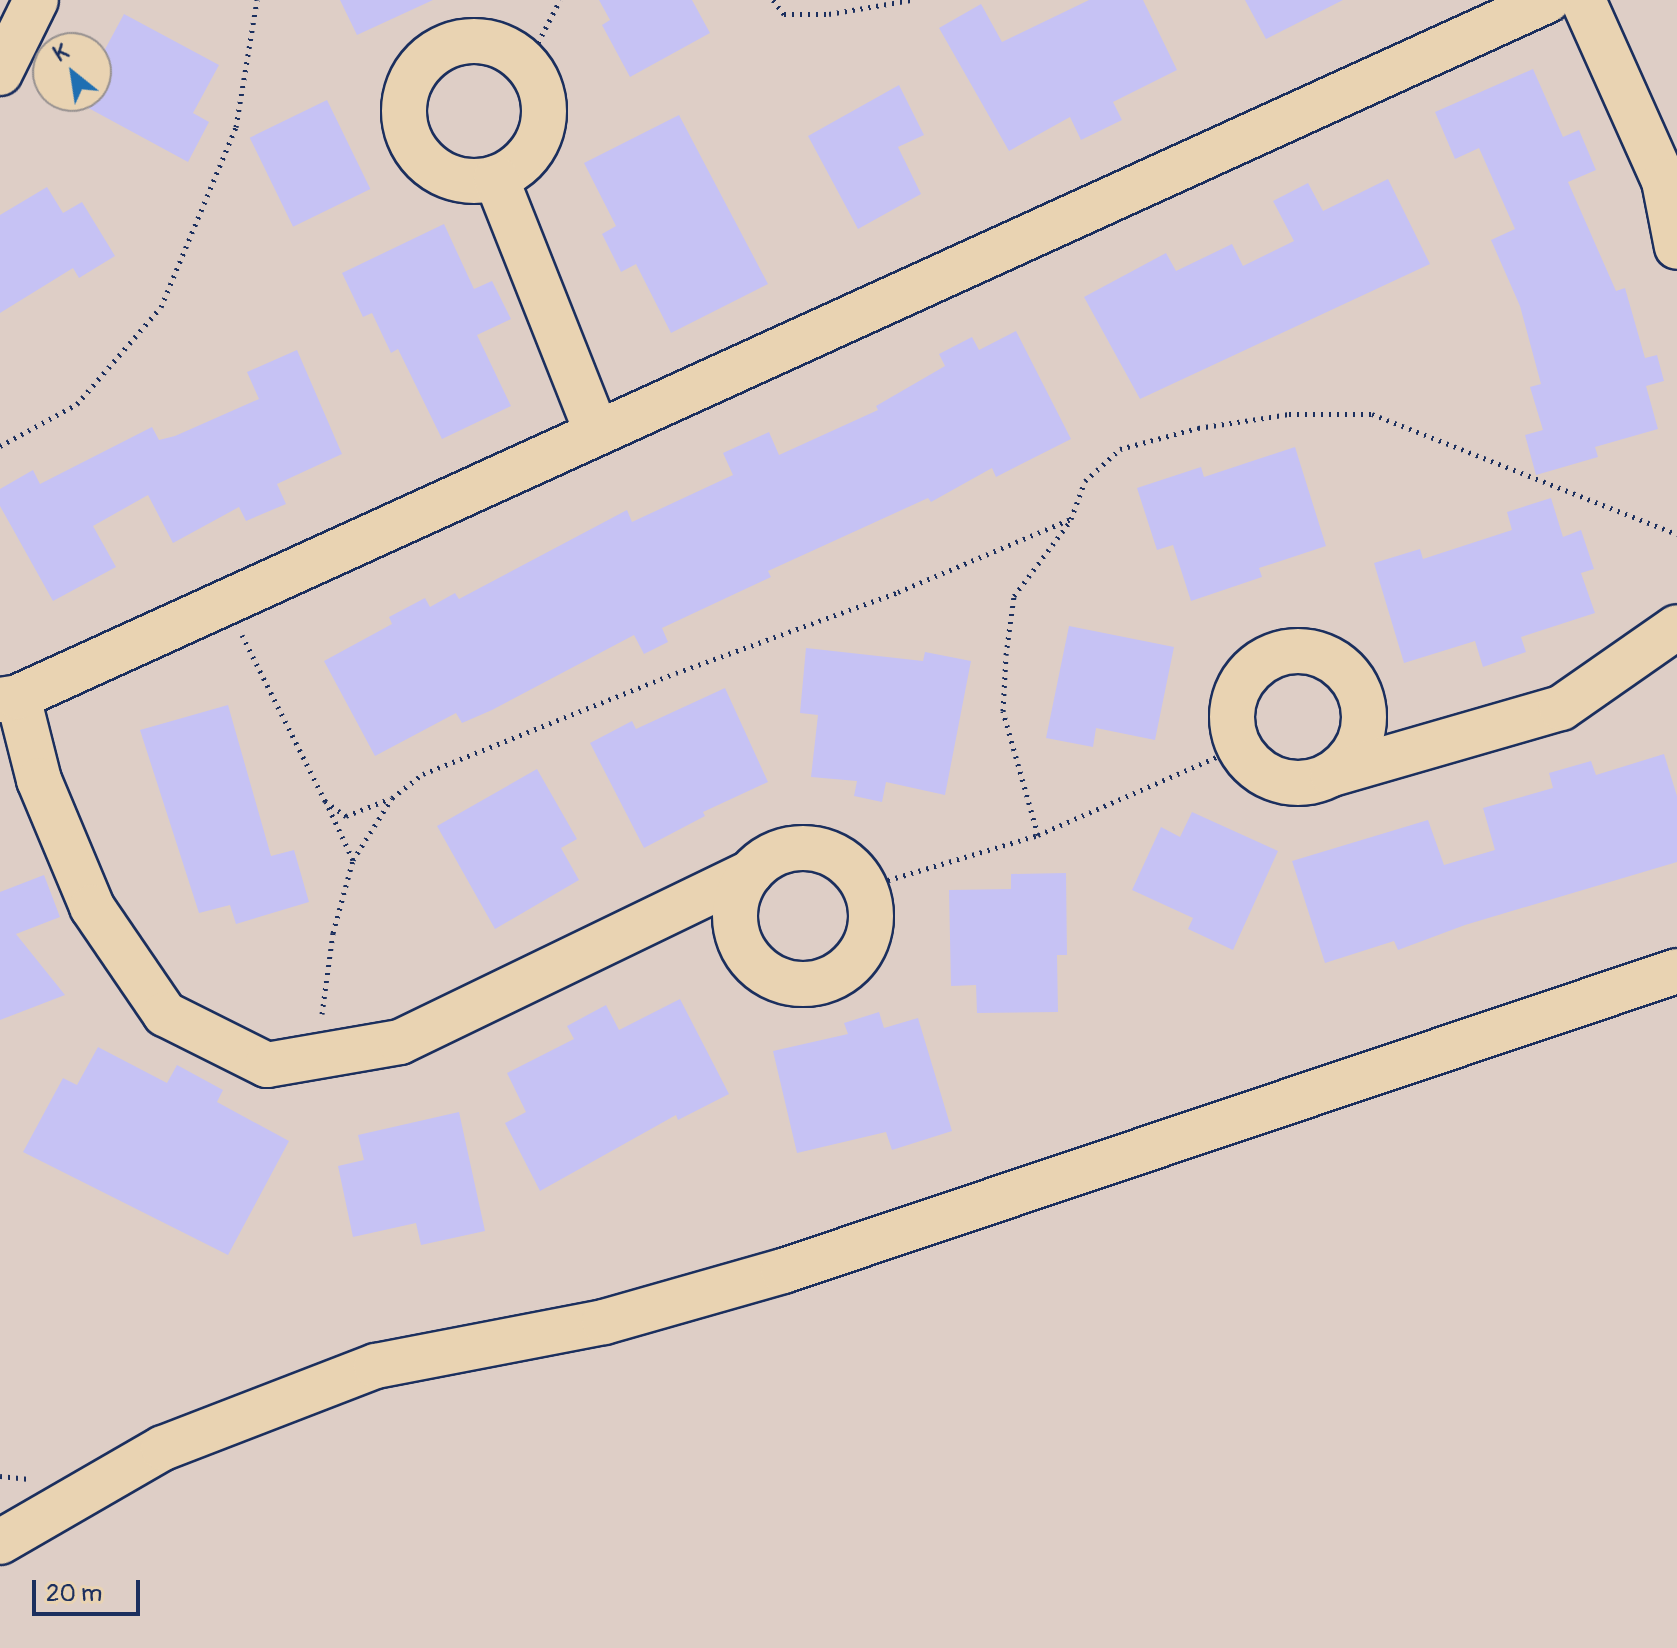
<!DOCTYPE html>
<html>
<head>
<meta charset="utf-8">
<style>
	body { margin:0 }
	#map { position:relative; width:1677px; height:1648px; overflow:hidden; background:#decec6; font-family:Pangolin,sans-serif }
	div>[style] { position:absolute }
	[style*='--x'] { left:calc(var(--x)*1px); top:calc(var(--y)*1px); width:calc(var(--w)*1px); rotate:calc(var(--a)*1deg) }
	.building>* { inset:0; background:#c6c2f4; transform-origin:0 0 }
	.path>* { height:5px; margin-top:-2.5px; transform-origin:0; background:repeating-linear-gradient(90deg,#1b2f5e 0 2px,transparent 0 8px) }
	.roads { filter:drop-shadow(2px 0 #1b2f5e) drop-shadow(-2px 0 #1b2f5e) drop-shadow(0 2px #1b2f5e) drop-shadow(0 -2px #1b2f5e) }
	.minor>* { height:44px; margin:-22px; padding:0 22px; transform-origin:22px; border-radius:22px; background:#e9d3b2 }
	.minor>.ring { margin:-22px; padding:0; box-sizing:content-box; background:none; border:44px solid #e9d3b2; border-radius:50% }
	span { translate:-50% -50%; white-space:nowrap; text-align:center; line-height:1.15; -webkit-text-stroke:8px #e9d3b2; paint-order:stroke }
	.north { position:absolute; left:32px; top:32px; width:80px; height:80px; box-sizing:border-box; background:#e9d3b2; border:2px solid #979190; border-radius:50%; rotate:330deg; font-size:22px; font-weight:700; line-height:32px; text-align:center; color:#1b2f5e }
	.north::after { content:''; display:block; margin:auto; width:28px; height:36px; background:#1f6fb2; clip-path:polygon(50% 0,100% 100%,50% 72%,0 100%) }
	.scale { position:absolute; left:32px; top:1580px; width:108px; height:36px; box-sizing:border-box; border:4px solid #1b2f5e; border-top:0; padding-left:10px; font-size:24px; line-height:28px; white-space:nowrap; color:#1b2f5e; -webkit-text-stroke:6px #e9d3b2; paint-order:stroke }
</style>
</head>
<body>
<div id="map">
	<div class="building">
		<i style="clip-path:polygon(340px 0,433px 0,357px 35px)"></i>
		<i style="clip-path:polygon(599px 0,692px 0,710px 33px,630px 77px,602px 25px,610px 20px)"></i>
		<i style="clip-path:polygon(1089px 0,1143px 0,1177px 70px,1113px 102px,1122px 120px,1081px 140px,1070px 117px,1009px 151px,939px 28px,981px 4px,1002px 42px)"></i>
		<i style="clip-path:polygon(1245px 0,1343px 0,1266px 39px)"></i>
		<i style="clip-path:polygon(124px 14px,219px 65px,193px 113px,209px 122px,188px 162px,81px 104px,86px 96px,96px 96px,96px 66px)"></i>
		<i style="clip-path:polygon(1533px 69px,1563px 137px,1579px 130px,1596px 170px,1568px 182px,1616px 291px,1625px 288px,1645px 358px,1657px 355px,1664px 381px,1646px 386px,1658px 429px,1595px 447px,1598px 457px,1536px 475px,1525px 435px,1543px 430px,1530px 387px,1541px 384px,1520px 306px,1491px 240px,1515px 229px,1479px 148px,1455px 159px,1435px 112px)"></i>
		<i style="clip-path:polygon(899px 85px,924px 135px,898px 147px,921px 194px,858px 229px,808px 136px)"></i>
		<i style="left:327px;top:100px;width:99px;height:86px;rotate:64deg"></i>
		<i style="clip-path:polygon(679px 115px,768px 284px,671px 333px,636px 264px,621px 272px,602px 234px,616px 226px,584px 163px)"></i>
		<i style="clip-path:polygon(1388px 179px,1430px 264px,1140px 399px,1084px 297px,1166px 253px,1176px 271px,1232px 244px,1243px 266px,1294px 241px,1273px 201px,1308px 183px,1323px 211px)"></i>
		<i style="clip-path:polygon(47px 187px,63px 213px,82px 202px,115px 256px,79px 278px,73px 268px,0 313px,0 215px)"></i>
		<i style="clip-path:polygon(444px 224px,474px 289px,492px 281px,511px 319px,477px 335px,511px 406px,442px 439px,398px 349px,391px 353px,372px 313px,363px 317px,342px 273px)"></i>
		<i style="clip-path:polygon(1016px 331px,1071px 439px,996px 477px,992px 468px,931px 502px,928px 498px,768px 571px,771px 577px,662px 628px,668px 642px,644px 654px,634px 635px,492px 710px,462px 723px,456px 713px,375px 756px,324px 661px,392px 624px,389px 617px,425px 598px,430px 607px,455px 593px,459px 599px,627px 510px,632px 522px,733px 475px,723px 453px,769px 432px,779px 455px,878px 410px,876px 406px,945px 366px,939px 354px,972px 337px,979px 350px)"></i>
		<i style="clip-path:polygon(297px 350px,342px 454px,277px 484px,286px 504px,246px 521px,239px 507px,173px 543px,148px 495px,93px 526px,116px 567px,53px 601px,0 506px,0 489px,33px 470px,40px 484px,152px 427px,159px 440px,175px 436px,259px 399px,247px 372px)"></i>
		<i style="clip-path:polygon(1295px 447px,1326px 546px,1259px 568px,1262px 577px,1191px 601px,1173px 545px,1157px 550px,1137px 488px,1201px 467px,1204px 477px)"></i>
		<i style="clip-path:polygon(1551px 498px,1563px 537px,1581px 530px,1594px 569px,1581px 573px,1595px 613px,1521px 637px,1526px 652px,1483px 667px,1475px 641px,1404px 663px,1374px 563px,1420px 549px,1423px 559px,1512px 530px,1507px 512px)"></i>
		<i style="clip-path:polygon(1069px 626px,1174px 647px,1155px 740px,1096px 728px,1093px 747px,1046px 738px)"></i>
		<i style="clip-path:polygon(806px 648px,923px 661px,925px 652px,971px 661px,945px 795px,886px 782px,882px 802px,854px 796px,857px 781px,811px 777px,818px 715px,800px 713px)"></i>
		<i style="clip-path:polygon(725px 688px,768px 782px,703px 812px,705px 816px,644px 848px,590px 743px,632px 721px,636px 729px)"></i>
		<i style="clip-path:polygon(228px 705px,271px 856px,294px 850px,309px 902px,236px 924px,230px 905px,199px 913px,140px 730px)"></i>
		<i style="clip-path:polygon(1664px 754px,1677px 796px,1677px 862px,1465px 925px,1398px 950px,1394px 941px,1325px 963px,1292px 861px,1428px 820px,1444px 865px,1495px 850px,1483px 808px,1553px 788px,1549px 773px,1591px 761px,1596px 775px)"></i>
		<i style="clip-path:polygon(537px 769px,577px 839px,561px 848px,579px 880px,495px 929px,437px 826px)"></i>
		<i style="clip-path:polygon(1192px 812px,1278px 851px,1233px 950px,1188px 929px,1193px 918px,1132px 890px,1161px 827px,1180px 837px)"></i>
		<i style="clip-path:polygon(1066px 873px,1067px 955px,1057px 955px,1058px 1012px,977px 1013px,976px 985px,951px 986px,949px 890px,1011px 889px,1011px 874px)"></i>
		<i style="clip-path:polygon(44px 875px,60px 917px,16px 934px,65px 995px,0 1020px,0 892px)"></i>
		<i style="clip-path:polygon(680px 999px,729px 1094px,678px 1120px,676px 1115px,540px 1191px,505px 1123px,526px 1112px,507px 1073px,574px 1039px,567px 1026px,606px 1005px,619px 1030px)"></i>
		<i style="clip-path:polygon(879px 1012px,884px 1028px,918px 1018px,952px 1131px,892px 1150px,886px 1132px,797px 1153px,773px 1051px,848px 1034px,844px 1023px)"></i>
		<i style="clip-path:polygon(98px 1047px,167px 1083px,177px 1065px,223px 1090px,217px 1102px,289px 1141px,228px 1255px,23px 1152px,63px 1078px,77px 1085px)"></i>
		<i style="clip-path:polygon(459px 1112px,485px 1231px,421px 1245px,416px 1223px,353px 1237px,338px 1166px,364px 1160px,358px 1135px)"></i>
	</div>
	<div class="path">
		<i style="--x:773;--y:0;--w:18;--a:52"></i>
		<i style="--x:784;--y:14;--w:45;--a:0"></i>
		<i style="--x:829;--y:14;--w:83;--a:-9.7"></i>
		<i style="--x:527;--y:64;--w:72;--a:-62.7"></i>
		<i style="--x:0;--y:446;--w:88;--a:-28.6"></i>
		<i style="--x:77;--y:404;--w:128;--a:-49.1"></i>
		<i style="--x:161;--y:307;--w:195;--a:-67.4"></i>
		<i style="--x:236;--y:127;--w:129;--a:-80.6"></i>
		<i style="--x:242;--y:635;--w:186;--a:63.4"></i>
		<i style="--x:325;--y:801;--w:26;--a:36"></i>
		<i style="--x:346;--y:816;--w:46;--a:-21.6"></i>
		<i style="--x:1038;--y:835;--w:129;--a:-105.8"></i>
		<i style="--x:1003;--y:711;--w:56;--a:-86.9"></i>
		<i style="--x:1006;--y:655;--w:60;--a:-82.3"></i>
		<i style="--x:1014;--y:596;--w:95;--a:-53.1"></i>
		<i style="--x:353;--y:860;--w:73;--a:-57.8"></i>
		<i style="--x:392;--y:798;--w:39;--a:-38"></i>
		<i style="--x:423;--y:774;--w:272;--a:-21.8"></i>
		<i style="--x:676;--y:673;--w:236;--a:-20"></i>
		<i style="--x:898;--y:592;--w:188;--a:-22.9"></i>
		<i style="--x:1071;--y:519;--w:40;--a:-69.8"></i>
		<i style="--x:1085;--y:481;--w:47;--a:-42.4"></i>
		<i style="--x:1120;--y:449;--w:81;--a:-15.1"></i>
		<i style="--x:1198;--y:428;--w:92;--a:-8.7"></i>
		<i style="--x:1289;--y:414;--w:83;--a:0"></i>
		<i style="--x:1372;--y:414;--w:328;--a:21.5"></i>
		<i style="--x:865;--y:887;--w:181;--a:-16.7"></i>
		<i style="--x:1038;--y:835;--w:219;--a:-23.6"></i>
		<i style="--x:322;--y:1014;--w:82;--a:-82.3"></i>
		<i style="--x:333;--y:933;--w:76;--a:-74.7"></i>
		<i style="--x:353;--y:860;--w:64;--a:-115"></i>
		<i style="--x:0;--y:1476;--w:27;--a:6"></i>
	</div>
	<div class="roads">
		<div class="minor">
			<i style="--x:1583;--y:0;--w:198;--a:65.9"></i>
			<i style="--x:1664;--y:181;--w:67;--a:78.9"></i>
			<i class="ring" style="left:404px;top:41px;width:96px;height:96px"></i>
			<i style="--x:0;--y:73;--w:81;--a:-63.7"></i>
			<i style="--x:496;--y:178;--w:274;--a:68.4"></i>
			<i class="ring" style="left:1232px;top:651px;width:88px;height:88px"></i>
			<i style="--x:18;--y:697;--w:86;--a:75.8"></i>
			<i style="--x:39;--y:780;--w:138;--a:67.3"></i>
			<i style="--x:92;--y:907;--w:130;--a:55.7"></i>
			<i style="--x:165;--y:1014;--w:114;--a:26.6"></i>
			<i style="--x:267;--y:1065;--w:135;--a:-9.8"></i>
			<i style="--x:400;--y:1042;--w:390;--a:-25.8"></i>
			<i style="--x:0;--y:700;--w:18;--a:-9"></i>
			<i style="--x:18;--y:697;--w:1681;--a:-24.49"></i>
			<i style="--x:1332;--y:774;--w:238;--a:-16.1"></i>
			<i style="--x:1561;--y:708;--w:141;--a:-34.9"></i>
			<i class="ring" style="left:735px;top:848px;width:92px;height:92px"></i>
			<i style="--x:0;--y:1542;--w:188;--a:-30"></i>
			<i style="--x:163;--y:1448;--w:228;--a:-21.1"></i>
			<i style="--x:376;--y:1366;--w:232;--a:-10.9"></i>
			<i style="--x:604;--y:1322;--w:186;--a:-15.9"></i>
			<i style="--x:783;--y:1271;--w:943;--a:-18.55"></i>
		</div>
	</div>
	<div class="north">K</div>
	<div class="scale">20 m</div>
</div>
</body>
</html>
